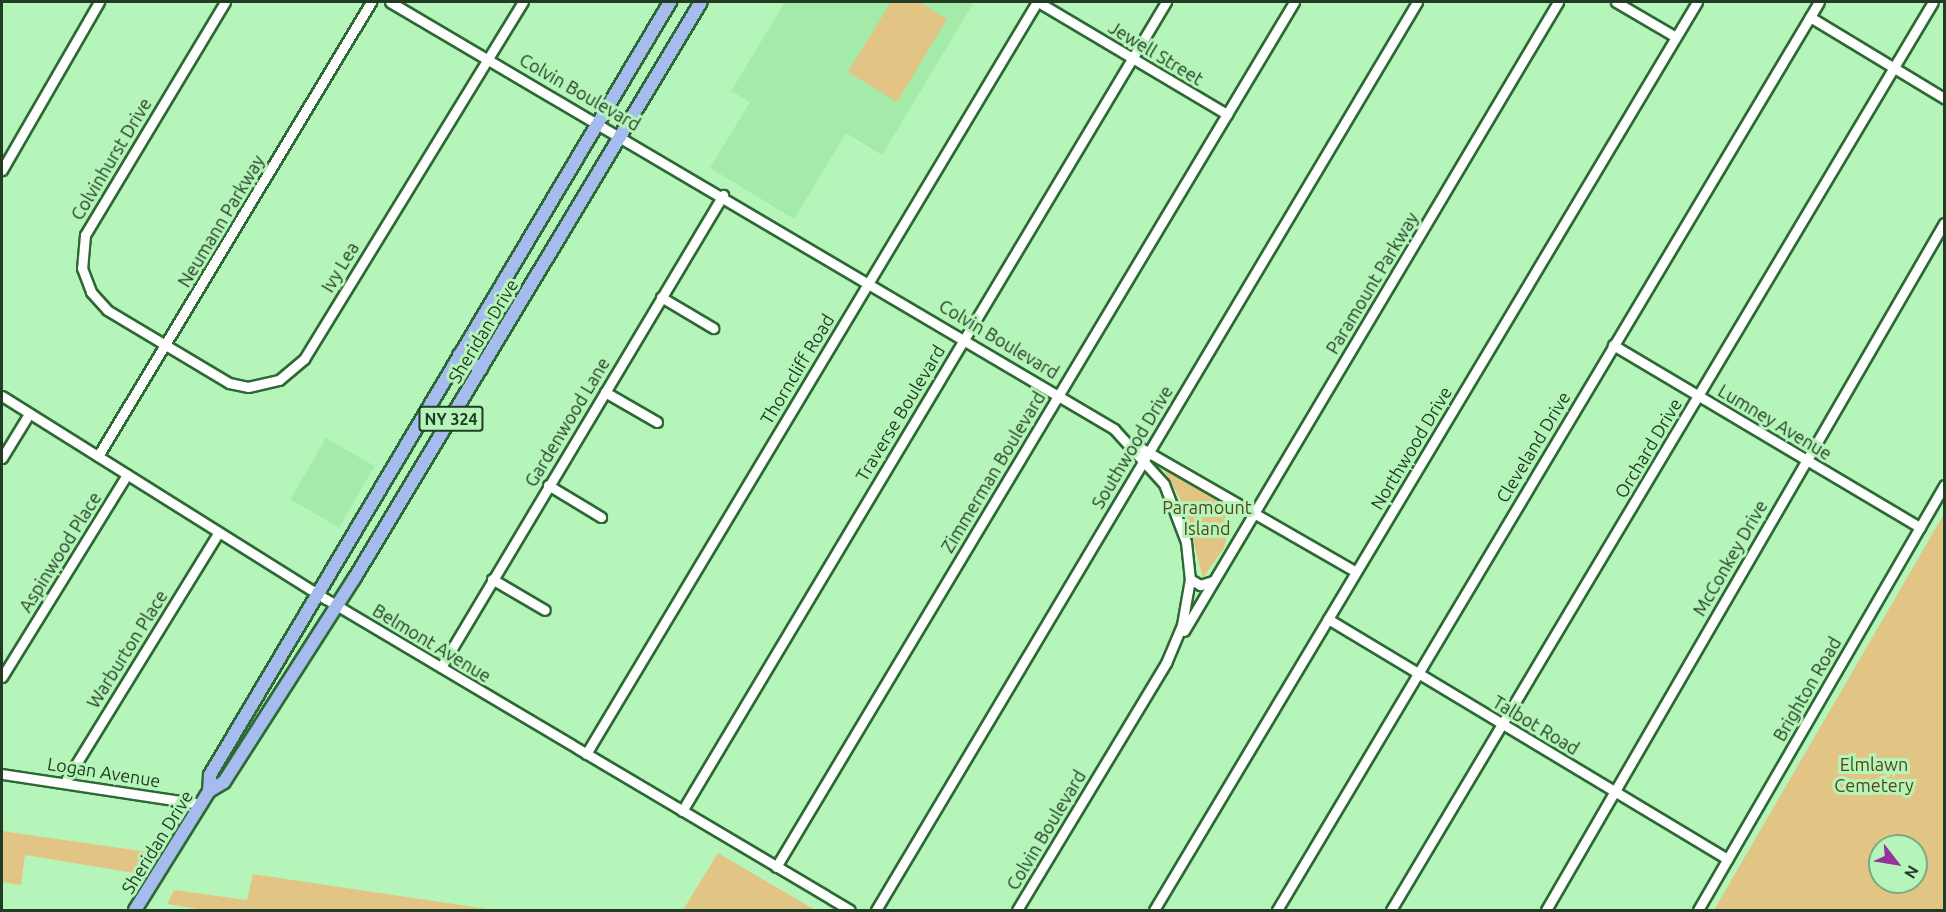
<!DOCTYPE html>
<html>
<head>
<meta charset="utf-8">
<style>
	body { margin:0 }
	#map { position:relative; width:1946px; height:912px; overflow:hidden; background:#b6f5ba; font-family:Ubuntu,sans-serif }
	div>[style] { position:absolute }
	[style*='--x'] { left:calc(var(--x)*1px); top:calc(var(--y)*1px); width:calc(var(--w)*1px); rotate:calc(var(--a)*1deg) }
	.built>* { inset:0; background:#a4eaa9; transform-origin:0 0 }
	.green>* { inset:0; background:#e2c584 }
	.roads { filter:drop-shadow(2px 0 #2d6935) drop-shadow(-2px 0 #2d6935) drop-shadow(0 2px #2d6935) drop-shadow(0 -2px #2d6935) }
	.minor>* { height:9px; margin:-4.5px; padding:0 4.5px; transform-origin:4.5px; border-radius:4.5px; background:#fff }
	.major>* { height:12px; margin:-6px; padding:0 6px; transform-origin:6px; border-radius:6px; background:#a6bbee }
	span { translate:-50% -50%; white-space:nowrap; text-align:center; line-height:1.15; -webkit-text-stroke:6px #b6f5ba; paint-order:stroke }
	.shield-label span { padding:2px 4px; background:#b6f5ba; border:2px solid; border-radius:4px; -webkit-text-stroke-width:0 }
	.shield-label { font-size:16px; color:#223b24; font-weight:700 }
	.street-label { font-size:18px; color:#223b24 }
	.park-label { font-size:18px; color:#574519 }
	.frame { position:absolute; inset:0; border:3px solid #223b24; pointer-events:none }
	.north { position:absolute; left:1868px; top:834px; width:60px; height:60px; box-sizing:border-box; background:#b6f5ba; border:2px solid #7bab7e; border-radius:50%; rotate:121deg; font-size:16px; font-weight:700; line-height:24px; text-align:center; color:#223b24 }
	.north::after { content:''; display:block; margin:auto; width:21px; height:27px; background:#96339a; clip-path:polygon(50% 0,100% 100%,50% 72%,0 100%) }
</style>
</head>
<body>
<div id="map">
	<div class="built">
		<i style="clip-path:polygon(785px 2px,974px 2px,882px 155px,846px 133px,794px 219px,710px 168px,750px 102px,731px 91px)"></i>
		<i style="left:326px;top:438px;width:56px;height:71px;rotate:30deg"></i>
	</div>
	<div class="green">
		<i style="clip-path:polygon(891px 2px,919px 2px,947px 19px,897px 102px,848px 72px)"></i>
		<i style="clip-path:polygon(1160px 463px,1212px 492px,1224px 509px,1228px 529px,1224px 548px,1203px 578px,1184px 506px)"></i>
		<i style="clip-path:polygon(evenodd,1944px 514px,1944px 910px,1714px 910px,1944px 514px,1880px 846px,1916px 846px,1916px 882px,1880px 882px,1880px 846px)"></i>
		<i style="clip-path:polygon(2px 831px,148px 852px,134px 873px,25px 855px,21px 885px,2px 882px)"></i>
		<i style="clip-path:polygon(718px 853px,815px 910px,683px 910px)"></i>
		<i style="clip-path:polygon(253px 874px,494px 910px,204px 910px,167px 904px,174px 890px,247px 900px)"></i>
	</div>
	<div class="roads">
		<div class="minor">
			<i style="--x:225;--y:2;--w:272;--a:121"></i>
			<i style="--x:85;--y:235;--w:33;--a:95"></i>
			<i style="--x:82;--y:268;--w:26;--a:69"></i>
			<i style="--x:91;--y:292;--w:24;--a:48"></i>
			<i style="--x:107;--y:310;--w:142;--a:30.9"></i>
			<i style="--x:229;--y:383;--w:19;--a:12"></i>
			<i style="--x:248;--y:387;--w:32;--a:-13"></i>
			<i style="--x:279;--y:380;--w:33;--a:-40"></i>
			<i style="--x:304;--y:359;--w:419;--a:-58.5"></i>
			<i style="--x:390;--y:2;--w:841;--a:30.53"></i>
			<i style="--x:1114;--y:429;--w:74;--a:47.7"></i>
			<i style="--x:1164;--y:484;--w:62;--a:69.2"></i>
			<i style="--x:1186;--y:542;--w:37;--a:84"></i>
			<i style="--x:1190;--y:579;--w:47;--a:99.9"></i>
			<i style="--x:1182;--y:625;--w:41;--a:112.8"></i>
			<i style="--x:1166;--y:663;--w:288;--a:121.1"></i>
			<i style="--x:1038;--y:2;--w:220;--a:30.7"></i>
			<i style="--x:1616;--y:2;--w:69;--a:30.3"></i>
			<i style="--x:1810;--y:17;--w:157;--a:31.2"></i>
			<i style="--x:2;--y:170;--w:194;--a:-60"></i>
			<i style="--x:661;--y:297;--w:61;--a:30.8"></i>
			<i style="--x:1613;--y:345;--w:357;--a:30.7"></i>
			<i style="--x:605;--y:392;--w:60;--a:30"></i>
			<i style="--x:2;--y:396;--w:382;--a:32.1"></i>
			<i style="--x:326;--y:599;--w:609;--a:30.69"></i>
			<i style="--x:1132;--y:443;--w:258;--a:29.9"></i>
			<i style="--x:98;--y:456;--w:530;--a:-58.98"></i>
			<i style="--x:2;--y:458;--w:52;--a:-58.5"></i>
			<i style="--x:548;--y:485;--w:62;--a:31.1"></i>
			<i style="--x:492;--y:579;--w:61;--a:30.3"></i>
			<i style="--x:1190;--y:579;--w:12;--a:31"></i>
			<i style="--x:1200;--y:585;--w:14;--a:-17"></i>
			<i style="--x:1328;--y:619;--w:466;--a:31"></i>
			<i style="--x:1184;--y:631;--w:732;--a:-59.26"></i>
			<i style="--x:441;--y:667;--w:550;--a:-59.14"></i>
			<i style="--x:2;--y:677;--w:238;--a:-58.3"></i>
			<i style="--x:586;--y:754;--w:877;--a:-59.05"></i>
			<i style="--x:2;--y:774;--w:201;--a:8.6"></i>
			<i style="--x:65;--y:782;--w:292;--a:-58.4"></i>
			<i style="--x:682;--y:811;--w:943;--a:-59.11"></i>
			<i style="--x:776;--y:867;--w:1008;--a:-59.08"></i>
			<i style="--x:876;--y:910;--w:1057;--a:-59.21"></i>
			<i style="--x:1154;--y:910;--w:1058;--a:-59.12"></i>
			<i style="--x:1277;--y:910;--w:1057;--a:-59.17"></i>
			<i style="--x:1391;--y:910;--w:1057;--a:-59.17"></i>
			<i style="--x:1546;--y:910;--w:794;--a:-59.91"></i>
			<i style="--x:1698;--y:910;--w:491;--a:-59.9"></i>
		</div>
		<div class="major">
			<i style="--x:459;--y:355;--w:26;--a:32"></i>
			<i style="--x:209;--y:791;--w:16;--a:-86"></i>
			<i style="--x:210;--y:775;--w:900;--a:-59.24"></i>
			<i style="--x:135;--y:910;--w:140;--a:-58.1"></i>
			<i style="--x:209;--y:791;--w:17;--a:-31"></i>
			<i style="--x:224;--y:782;--w:241;--a:-57.4"></i>
			<i style="--x:354;--y:579;--w:673;--a:-58.98"></i>
		</div>
	</div>
	<div class="shield-label">
		<span style="left:451px;top:419px">NY 324</span>
	</div>
	<div class="street-label">
		<span style="left:1156px;top:53px;rotate:31deg">Jewell Street</span>
		<span style="left:580px;top:92px;rotate:30deg">Colvin Boulevard</span>
		<span style="left:111px;top:159px;rotate:-59deg">Colvinhurst Drive</span>
		<span style="left:221px;top:221px;rotate:-59deg">Neumann Parkway</span>
		<span style="left:340px;top:267px;rotate:-59deg">Ivy Lea</span>
		<span style="left:1372px;top:283px;rotate:-59deg">Paramount Parkway</span>
		<span style="left:483px;top:331px;rotate:-59deg">Sheridan Drive</span>
		<span style="left:999px;top:339px;rotate:31deg">Colvin Boulevard</span>
		<span style="left:797px;top:369px;rotate:-59deg">Thorncliff Road</span>
		<span style="left:900px;top:413px;rotate:-59deg">Traverse Boulevard</span>
		<span style="left:567px;top:422px;rotate:-59deg">Gardenwood Lane</span>
		<span style="left:1775px;top:422px;rotate:31deg">Lumney Avenue</span>
		<span style="left:1132px;top:447px;rotate:-59deg">Southwood Drive</span>
		<span style="left:1533px;top:447px;rotate:-59deg">Cleveland Drive</span>
		<span style="left:1411px;top:448px;rotate:-59deg">Northwood Drive</span>
		<span style="left:1648px;top:448px;rotate:-59deg">Orchard Drive</span>
		<span style="left:993px;top:472px;rotate:-59deg">Zimmerman Boulevard</span>
		<span style="left:60px;top:552px;rotate:-58deg">Aspinwood Place</span>
		<span style="left:1730px;top:558px;rotate:-60deg">McConkey Drive</span>
		<span style="left:432px;top:643px;rotate:31deg">Belmont Avenue</span>
		<span style="left:127px;top:649px;rotate:-58deg">Warburton Place</span>
		<span style="left:1807px;top:689px;rotate:-60deg">Brighton Road</span>
		<span style="left:1536px;top:725px;rotate:31deg">Talbot Road</span>
		<span style="left:104px;top:772px;rotate:9deg">Logan Avenue</span>
		<span style="left:1046px;top:830px;rotate:-59deg">Colvin Boulevard</span>
		<span style="left:157px;top:842px;rotate:-58deg">Sheridan Drive</span>
	</div>
	<div class="park-label">
		<span style="left:1207px;top:518px">Paramount<br>Island</span>
		<span style="left:1874px;top:775px">Elmlawn<br>Cemetery</span>
	</div>
	<div class="frame"></div>
	<div class="north">N</div>
</div>
</body>
</html>
